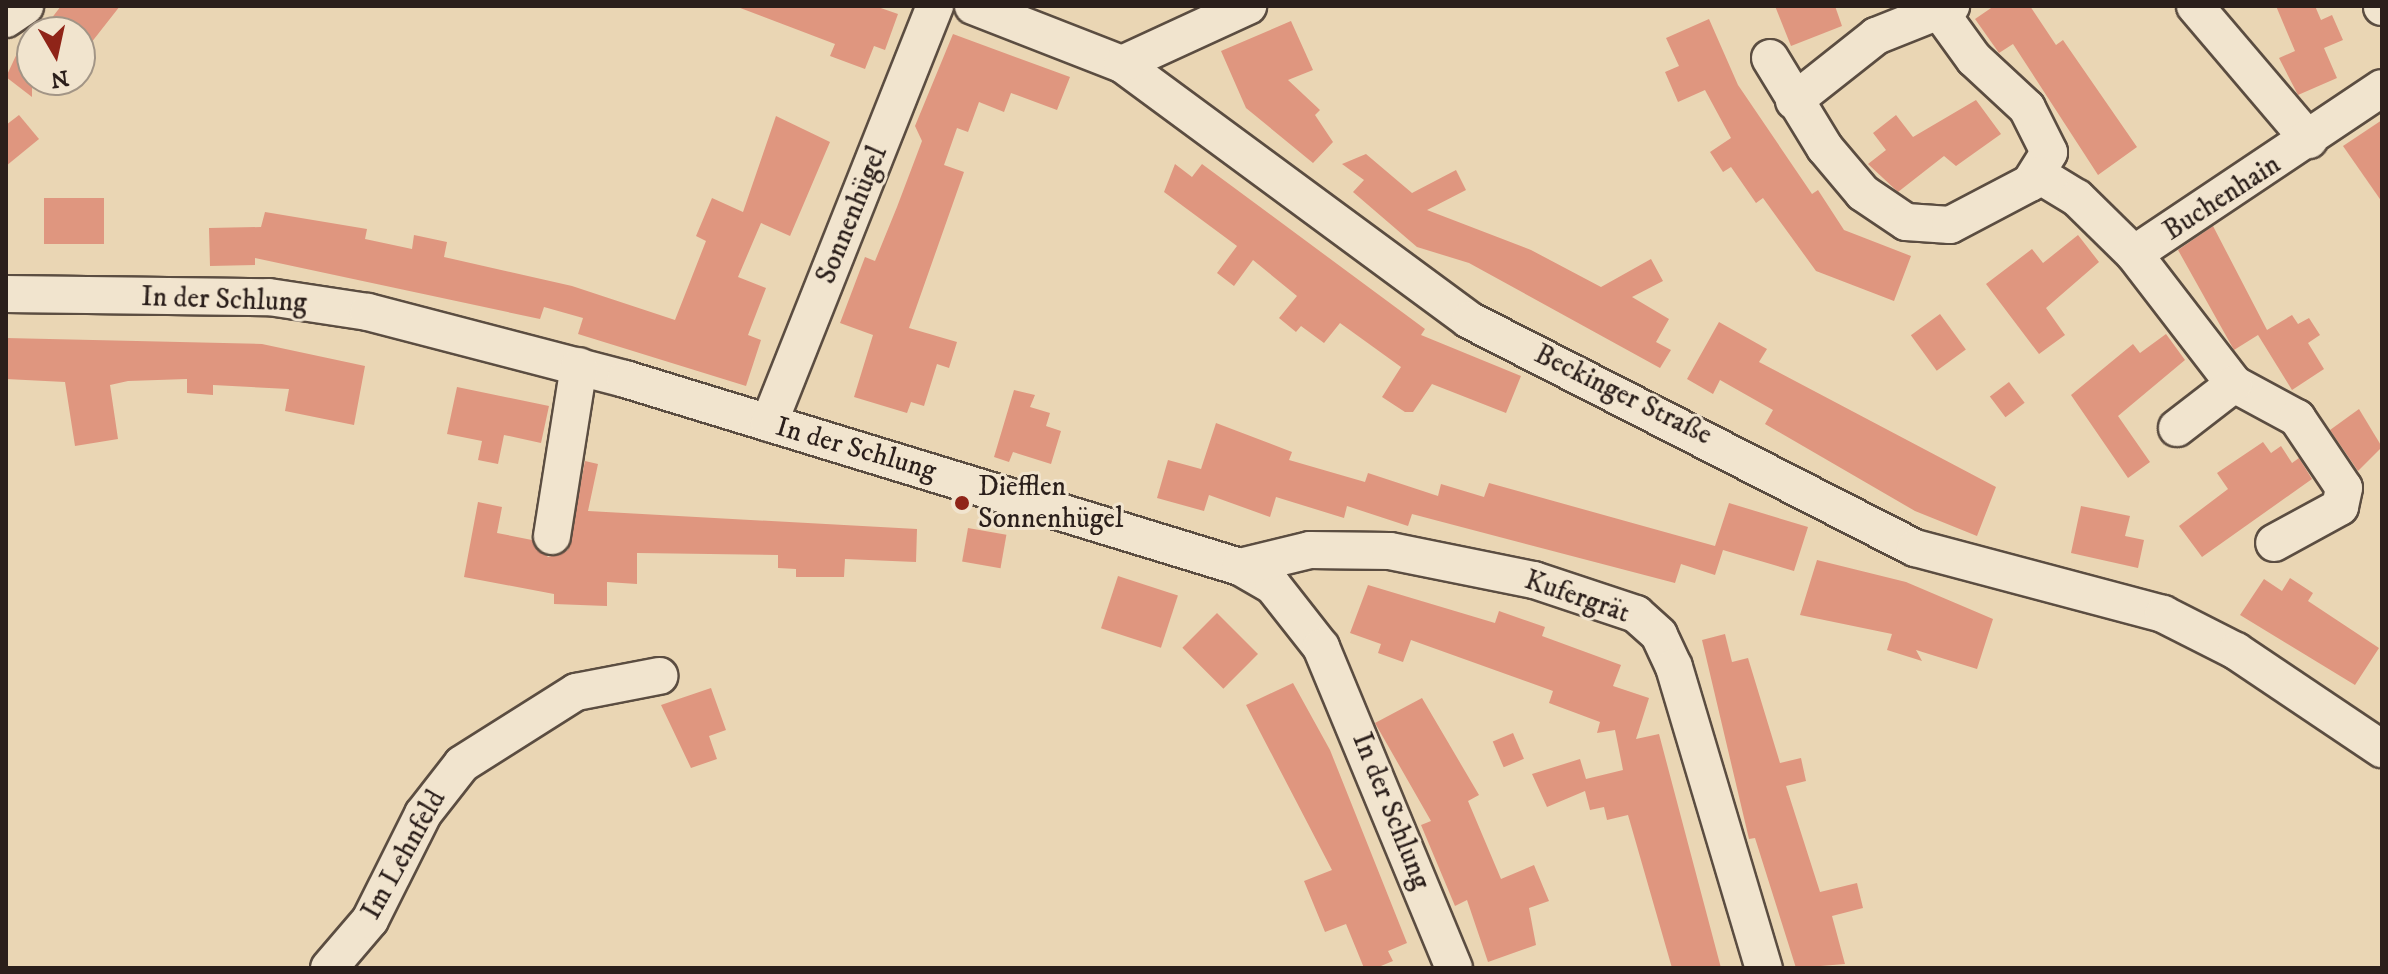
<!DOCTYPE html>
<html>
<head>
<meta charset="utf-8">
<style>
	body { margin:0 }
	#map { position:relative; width:2388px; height:974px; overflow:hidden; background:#ead6b4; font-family:"IM FELL DW Pica",serif }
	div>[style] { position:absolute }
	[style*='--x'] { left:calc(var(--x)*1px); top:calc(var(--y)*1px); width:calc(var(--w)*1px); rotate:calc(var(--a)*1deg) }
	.building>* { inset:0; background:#df967f; transform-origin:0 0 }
	.roads { filter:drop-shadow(2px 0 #5b4d41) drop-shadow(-2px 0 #5b4d41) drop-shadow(0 2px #5b4d41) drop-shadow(0 -2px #5b4d41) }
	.minor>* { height:36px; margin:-18px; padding:0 18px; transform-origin:18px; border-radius:18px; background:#f1e4ce }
	.dots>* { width:22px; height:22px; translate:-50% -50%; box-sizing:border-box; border:4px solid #f1e4ce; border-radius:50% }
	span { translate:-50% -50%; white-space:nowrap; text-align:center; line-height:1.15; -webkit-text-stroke:6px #f1e4ce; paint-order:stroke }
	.street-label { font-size:28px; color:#2b1f1b }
	.poi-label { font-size:28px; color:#2b1f1b }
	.left { translate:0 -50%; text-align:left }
	.frame { position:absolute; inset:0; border:8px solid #2b1f1b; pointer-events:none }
	.north { position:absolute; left:16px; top:16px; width:80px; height:80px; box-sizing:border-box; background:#f1e4ce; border:2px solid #a29586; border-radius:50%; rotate:171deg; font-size:22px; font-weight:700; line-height:32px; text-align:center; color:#2b1f1b }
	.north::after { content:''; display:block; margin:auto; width:28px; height:36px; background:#8f2418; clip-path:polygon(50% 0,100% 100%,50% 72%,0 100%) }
</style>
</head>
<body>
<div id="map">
	<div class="building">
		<i style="clip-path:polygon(61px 6px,120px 6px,80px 57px,80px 32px,41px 32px)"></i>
		<i style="clip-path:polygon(735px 6px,875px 6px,898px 14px,885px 50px,874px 46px,865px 69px,830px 56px,835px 44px)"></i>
		<i style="clip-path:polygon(1775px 6px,1835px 6px,1842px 26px,1791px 46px)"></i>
		<i style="clip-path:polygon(1994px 6px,2030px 6px,2056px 45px,2063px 40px,2137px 147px,2098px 175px,2013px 44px,1999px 53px,1975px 19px)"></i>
		<i style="clip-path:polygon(2276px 6px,2315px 6px,2321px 20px,2332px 15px,2343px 40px,2324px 48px,2337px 78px,2298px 95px,2279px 58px,2295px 51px)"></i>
		<i style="clip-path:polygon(1709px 19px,1738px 85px,1812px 194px,1818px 190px,1844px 230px,1911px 256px,1894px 301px,1816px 271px,1763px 198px,1756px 203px,1731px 167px,1723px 172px,1710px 152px,1731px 138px,1705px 90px,1678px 102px,1665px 72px,1679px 66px,1666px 38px)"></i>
		<i style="clip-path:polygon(1291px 21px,1313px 70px,1288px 80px,1320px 110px,1315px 115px,1333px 142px,1313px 163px,1246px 108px,1221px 51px)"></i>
		<i style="clip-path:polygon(953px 34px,1070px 77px,1057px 110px,1011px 93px,1004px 112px,979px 102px,968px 132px,957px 128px,944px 165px,964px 172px,909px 328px,957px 342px,949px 368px,937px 364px,924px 406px,911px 402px,907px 413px,854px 397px,873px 335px,840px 323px,865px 257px,875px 261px,897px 207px,922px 141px,915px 126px)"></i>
		<i style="clip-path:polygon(20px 47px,32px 57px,32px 97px,6px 77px)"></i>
		<i style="clip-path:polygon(1976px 100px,2001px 134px,1956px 166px,1944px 156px,1898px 192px,1868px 164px,1886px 150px,1873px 133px,1896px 115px,1913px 137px)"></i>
		<i style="clip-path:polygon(19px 115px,39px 139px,6px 166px,6px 125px)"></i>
		<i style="clip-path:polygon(776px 116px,830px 142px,790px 236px,761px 223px,738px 277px,766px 288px,748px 335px,761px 340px,746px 386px,578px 334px,583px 318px,544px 307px,540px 319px,255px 258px,255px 265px,210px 266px,209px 228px,261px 227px,265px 212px,367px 229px,365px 239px,412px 249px,414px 235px,447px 242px,444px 257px,572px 286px,675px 320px,706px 241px,696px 236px,712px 198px,743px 212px)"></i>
		<i style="clip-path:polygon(2382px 120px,2382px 202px,2343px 146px)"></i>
		<i style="clip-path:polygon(1366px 154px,1412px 193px,1456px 170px,1466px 190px,1427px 210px,1531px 250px,1601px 287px,1651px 259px,1663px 281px,1632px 297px,1669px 319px,1656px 342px,1671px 350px,1660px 368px,1469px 263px,1417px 247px,1353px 192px,1364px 180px,1342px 164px)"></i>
		<i style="clip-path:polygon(1175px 164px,1192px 177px,1202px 164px,1425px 329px,1421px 335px,1521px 376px,1506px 413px,1432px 384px,1413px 412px,1405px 412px,1382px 397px,1401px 367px,1340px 323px,1324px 343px,1301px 326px,1296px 332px,1279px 318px,1297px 296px,1253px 260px,1234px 286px,1217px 273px,1237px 246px,1164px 192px)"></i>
		<i style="left:44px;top:198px;width:60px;height:46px"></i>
		<i style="clip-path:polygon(2213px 226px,2267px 330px,2292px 315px,2298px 324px,2309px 318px,2320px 335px,2308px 343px,2324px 369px,2292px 390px,2258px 335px,2234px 350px,2178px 250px)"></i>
		<i style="clip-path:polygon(2078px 235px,2099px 262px,2046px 308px,2065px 335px,2039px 354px,1986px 284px,2032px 249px,2043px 263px)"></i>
		<i style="left:1940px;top:314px;width:44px;height:36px;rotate:54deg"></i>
		<i style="clip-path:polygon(1719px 322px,1767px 349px,1759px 362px,1996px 487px,1977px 536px,1915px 511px,1765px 424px,1773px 410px,1720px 380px,1713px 394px,1687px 379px)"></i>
		<i style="clip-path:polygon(2166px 334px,2185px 360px,2118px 416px,2150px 462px,2128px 478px,2071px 395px,2133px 344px,2140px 353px)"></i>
		<i style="clip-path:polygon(6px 338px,262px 344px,365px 366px,354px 425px,285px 411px,289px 389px,213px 385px,213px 395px,187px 393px,187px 379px,128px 381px,110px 385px,118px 439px,75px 446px,65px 382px,6px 379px)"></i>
		<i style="left:2009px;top:382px;width:26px;height:24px;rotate:53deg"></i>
		<i style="clip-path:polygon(457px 387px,549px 406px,541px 443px,504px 435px,498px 464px,478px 460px,482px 441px,447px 434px)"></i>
		<i style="clip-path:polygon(1014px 390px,1035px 395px,1030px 407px,1050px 413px,1046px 426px,1061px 431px,1051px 464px,1013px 452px,1009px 462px,994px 457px)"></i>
		<i style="clip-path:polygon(2359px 409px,2382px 447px,2358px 471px,2330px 430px)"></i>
		<i style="clip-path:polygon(1216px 423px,1292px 452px,1289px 460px,1365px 482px,1368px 473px,1438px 496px,1441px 484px,1484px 497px,1489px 483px,1715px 546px,1729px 503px,1808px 527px,1794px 571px,1723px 550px,1715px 575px,1681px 564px,1675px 583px,1412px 514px,1408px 526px,1347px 506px,1344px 518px,1276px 497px,1270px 517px,1209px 495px,1204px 511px,1157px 498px,1168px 460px,1201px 469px)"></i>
		<i style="clip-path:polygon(2263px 442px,2271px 453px,2281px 446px,2292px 463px,2299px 458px,2312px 479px,2202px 557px,2179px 526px,2228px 489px,2217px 473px)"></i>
		<i style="clip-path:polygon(585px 461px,598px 464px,588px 511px,917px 529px,916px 562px,845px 559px,844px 577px,796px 577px,796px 569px,778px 568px,778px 555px,637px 553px,637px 584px,607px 582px,607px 606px,554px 604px,554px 594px,464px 577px,478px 502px,502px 507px,497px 533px,532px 540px,548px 557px,568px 550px)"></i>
		<i style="clip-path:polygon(2081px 506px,2130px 516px,2125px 536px,2144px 540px,2138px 568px,2071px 553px)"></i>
		<i style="left:968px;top:528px;width:39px;height:34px;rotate:10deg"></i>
		<i style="clip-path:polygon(1817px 560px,1906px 582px,1993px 619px,1977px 669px,1916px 650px,1922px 661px,1887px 650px,1892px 634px,1800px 615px)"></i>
		<i style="left:1118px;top:576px;width:63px;height:55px;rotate:18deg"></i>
		<i style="clip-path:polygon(2290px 578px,2313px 593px,2308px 601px,2379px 648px,2355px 685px,2240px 615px,2264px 579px,2282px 591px)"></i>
		<i style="clip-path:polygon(1368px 585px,1495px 623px,1499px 611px,1545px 627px,1542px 636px,1621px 665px,1613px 686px,1649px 698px,1636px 739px,1659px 734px,1721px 968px,1672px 968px,1628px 815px,1607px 820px,1604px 807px,1590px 810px,1585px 791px,1547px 807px,1532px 774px,1580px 759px,1586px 779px,1623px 770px,1615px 730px,1597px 733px,1600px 722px,1549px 703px,1553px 691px,1411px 640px,1403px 662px,1378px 653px,1381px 644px,1350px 633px)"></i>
		<i style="left:1217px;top:613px;width:58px;height:49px;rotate:45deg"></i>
		<i style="clip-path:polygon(1725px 634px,1732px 662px,1748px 658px,1780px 763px,1801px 758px,1806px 781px,1786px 786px,1820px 892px,1857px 883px,1863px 908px,1832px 916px,1845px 964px,1796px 968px,1755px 838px,1749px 839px,1702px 640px)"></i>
		<i style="clip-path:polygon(1293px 683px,1330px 750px,1407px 943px,1388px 951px,1393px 961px,1376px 968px,1364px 968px,1346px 924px,1325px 932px,1304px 881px,1332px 870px,1246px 705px)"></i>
		<i style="clip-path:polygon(711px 688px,726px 730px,709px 736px,717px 759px,691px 768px,661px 705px)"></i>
		<i style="clip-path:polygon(1422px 698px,1479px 795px,1468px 801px,1501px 879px,1534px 865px,1549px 901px,1529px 908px,1536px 945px,1488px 962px,1467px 900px,1455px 906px,1421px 825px,1431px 821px,1375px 723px)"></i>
		<i style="left:1513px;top:733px;width:28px;height:22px;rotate:67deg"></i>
	</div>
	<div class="roads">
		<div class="minor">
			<i style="--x:973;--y:6;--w:160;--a:21.3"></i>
			<i style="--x:1122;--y:64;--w:431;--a:36.4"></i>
			<i style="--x:1469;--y:320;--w:501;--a:27.08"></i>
			<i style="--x:1915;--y:548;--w:257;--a:14.9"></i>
			<i style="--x:2163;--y:614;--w:82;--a:26.9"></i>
			<i style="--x:2236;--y:651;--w:176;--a:33.9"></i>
			<i style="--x:2195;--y:6;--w:176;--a:49.6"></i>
			<i style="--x:2382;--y:6;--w:1;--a:90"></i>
			<i style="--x:6;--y:19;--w:23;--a:-34"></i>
			<i style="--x:1770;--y:58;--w:105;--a:58.6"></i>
			<i style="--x:1825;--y:148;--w:59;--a:49.8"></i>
			<i style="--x:1863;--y:193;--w:52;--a:34"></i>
			<i style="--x:1906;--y:222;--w:44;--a:3.9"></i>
			<i style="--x:1950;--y:225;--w:90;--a:-27.7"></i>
			<i style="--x:2030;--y:183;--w:36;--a:-58"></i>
			<i style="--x:2049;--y:152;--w:49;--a:-116.6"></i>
			<i style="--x:2027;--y:108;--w:72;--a:-137.2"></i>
			<i style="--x:1974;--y:59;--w:58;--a:-125.9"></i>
			<i style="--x:1122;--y:64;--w:139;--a:-24.7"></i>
			<i style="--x:1794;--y:101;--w:105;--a:-38.4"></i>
			<i style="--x:1876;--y:36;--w:81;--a:-21.8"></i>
			<i style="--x:2039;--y:175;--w:44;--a:31.2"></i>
			<i style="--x:2077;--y:198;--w:80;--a:44.5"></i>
			<i style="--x:2134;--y:254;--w:164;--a:52.4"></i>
			<i style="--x:2234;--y:384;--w:72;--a:28.4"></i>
			<i style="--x:2297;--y:418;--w:84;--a:56.1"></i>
			<i style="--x:2344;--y:488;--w:19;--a:102"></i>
			<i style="--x:2340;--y:507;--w:75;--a:151.4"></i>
			<i style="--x:2134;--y:254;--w:298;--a:-33.8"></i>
			<i style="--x:6;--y:294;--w:263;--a:0.7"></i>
			<i style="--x:269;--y:297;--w:100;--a:8.6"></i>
			<i style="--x:368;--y:312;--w:266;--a:14.6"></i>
			<i style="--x:625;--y:379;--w:643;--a:17"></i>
			<i style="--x:1240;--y:567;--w:38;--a:30"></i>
			<i style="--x:1273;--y:586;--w:78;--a:51.8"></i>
			<i style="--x:1321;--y:647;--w:347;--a:67.5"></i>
			<i style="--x:769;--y:423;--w:449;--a:-68.3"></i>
			<i style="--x:2177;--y:428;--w:72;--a:-37.7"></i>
			<i style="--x:552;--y:536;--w:172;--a:-81"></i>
			<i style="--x:1240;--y:567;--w:72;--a:-13.7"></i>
			<i style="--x:1310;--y:550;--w:80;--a:0.7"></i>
			<i style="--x:1390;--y:551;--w:147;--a:11.4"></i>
			<i style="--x:1534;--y:580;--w:108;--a:18.4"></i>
			<i style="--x:1636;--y:614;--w:31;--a:42"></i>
			<i style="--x:1659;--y:635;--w:35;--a:65"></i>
			<i style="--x:1674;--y:667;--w:314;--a:73.4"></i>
			<i style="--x:329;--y:968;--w:63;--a:-49.5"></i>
			<i style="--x:370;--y:920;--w:119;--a:-63.4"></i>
			<i style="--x:423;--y:814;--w:63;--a:-52"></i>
			<i style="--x:462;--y:764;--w:135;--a:-32.3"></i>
			<i style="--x:576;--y:692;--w:85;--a:-10.9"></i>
		</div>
	</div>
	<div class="dots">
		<i style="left:962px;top:503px;background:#8f2418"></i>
	</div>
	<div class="street-label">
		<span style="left:2222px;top:198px;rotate:-33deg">Buchenhain</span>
		<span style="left:852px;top:215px;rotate:-68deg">Sonnenhügel</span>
		<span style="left:224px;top:300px;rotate:2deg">In der Schlung</span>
		<span style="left:1623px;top:395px;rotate:26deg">Beckinger Straße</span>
		<span style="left:856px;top:449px;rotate:16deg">In der Schlung</span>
		<span style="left:1577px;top:597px;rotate:19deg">Kufergrät</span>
		<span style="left:1391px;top:811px;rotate:68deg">In der Schlung</span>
		<span style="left:404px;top:855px;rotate:-61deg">Im Lehnfeld</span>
	</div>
	<div class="poi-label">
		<span class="left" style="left:978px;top:503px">Diefflen<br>Sonnenhügel</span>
	</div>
	<div class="frame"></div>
	<div class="north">N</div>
</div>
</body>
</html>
